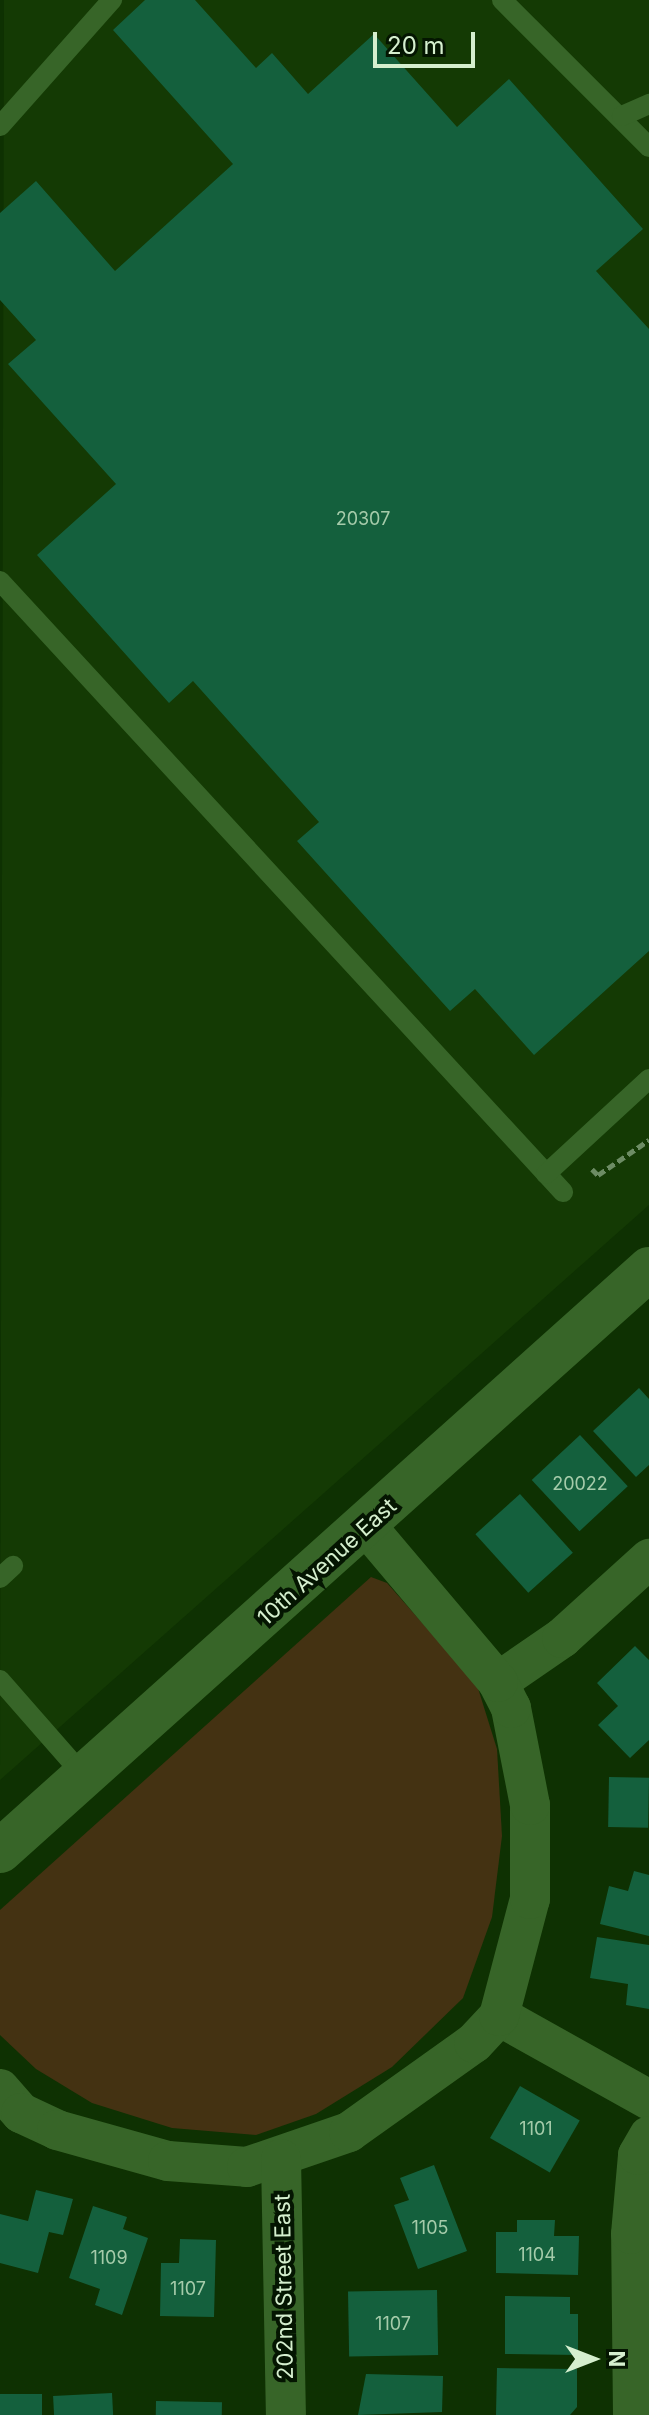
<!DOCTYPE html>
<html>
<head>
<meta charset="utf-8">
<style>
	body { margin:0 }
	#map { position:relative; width:649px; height:2415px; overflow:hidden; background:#0e3102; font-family:Inter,sans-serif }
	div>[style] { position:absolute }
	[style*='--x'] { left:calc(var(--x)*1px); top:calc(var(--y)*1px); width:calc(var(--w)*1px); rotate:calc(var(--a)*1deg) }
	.built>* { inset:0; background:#143a04 }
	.green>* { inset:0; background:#443212 }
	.building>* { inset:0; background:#14603d; transform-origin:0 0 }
	.path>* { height:5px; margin-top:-2.5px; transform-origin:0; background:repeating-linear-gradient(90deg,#6d8c64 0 8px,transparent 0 12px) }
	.lane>* { height:20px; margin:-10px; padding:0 10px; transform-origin:10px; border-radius:10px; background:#376528 }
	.street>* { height:40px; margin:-20px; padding:0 20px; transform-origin:20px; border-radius:20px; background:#376528 }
	.secondary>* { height:44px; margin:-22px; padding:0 22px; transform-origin:22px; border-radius:22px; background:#376528 }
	span { translate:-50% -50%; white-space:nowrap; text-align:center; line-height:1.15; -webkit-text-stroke:8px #041501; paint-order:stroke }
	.number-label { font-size:18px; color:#a5cbaa }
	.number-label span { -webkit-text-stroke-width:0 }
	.street-label { font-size:22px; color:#d5efce }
	.north { position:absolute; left:553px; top:2319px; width:80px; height:80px; -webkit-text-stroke:6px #041501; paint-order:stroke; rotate:90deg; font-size:22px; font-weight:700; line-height:32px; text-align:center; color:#d5efce }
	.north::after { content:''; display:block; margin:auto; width:28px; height:36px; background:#d5efce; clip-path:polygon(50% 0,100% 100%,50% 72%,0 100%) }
	.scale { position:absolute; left:373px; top:32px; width:102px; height:36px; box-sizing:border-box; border:4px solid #d5efce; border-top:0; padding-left:10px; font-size:24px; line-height:28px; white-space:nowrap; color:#d5efce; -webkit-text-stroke:6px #041501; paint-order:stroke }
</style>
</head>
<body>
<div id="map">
	<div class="built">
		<i style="clip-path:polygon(4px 0,649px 0,649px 1205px,0 1780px)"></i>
	</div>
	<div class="green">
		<i style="clip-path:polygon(371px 1577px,387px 1583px,477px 1685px,497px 1749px,502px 1836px,492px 1917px,463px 1998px,392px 2067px,316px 2114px,256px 2135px,172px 2128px,92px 2103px,36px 2069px,0 2035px,0 1910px)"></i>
	</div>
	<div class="building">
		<i style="clip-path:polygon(145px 0,195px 0,256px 68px,272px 53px,308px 94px,374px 34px,457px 127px,509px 79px,643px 229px,596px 271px,649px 329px,649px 951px,534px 1055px,475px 989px,450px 1011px,297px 841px,319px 822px,193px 681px,169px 703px,37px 555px,116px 484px,8px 364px,36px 340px,0 300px,0 213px,36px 181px,115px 271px,233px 164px,113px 30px)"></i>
		<i style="clip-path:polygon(639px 1388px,649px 1399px,649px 1465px,636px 1477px,593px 1431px)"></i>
		<i style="left:580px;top:1435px;width:70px;height:66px;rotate:47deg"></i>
		<i style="left:520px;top:1494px;width:79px;height:60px;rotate:48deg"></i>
		<i style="clip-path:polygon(635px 1646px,649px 1660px,649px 1740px,630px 1758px,598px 1725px,618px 1706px,597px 1683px)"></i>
		<i style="left:609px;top:1777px;width:40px;height:50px;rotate:1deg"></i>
		<i style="clip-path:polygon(634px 1871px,649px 1875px,649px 1936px,600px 1924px,609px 1886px,628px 1891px)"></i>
		<i style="clip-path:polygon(597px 1937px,649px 1945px,649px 2009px,626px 2005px,628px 1984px,590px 1978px)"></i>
		<i style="left:520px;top:2086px;width:69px;height:60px;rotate:30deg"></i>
		<i style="clip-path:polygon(434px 2165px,467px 2251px,418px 2269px,394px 2205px,409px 2200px,400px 2178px)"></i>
		<i style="clip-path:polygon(36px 2190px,73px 2199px,63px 2235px,49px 2232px,38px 2273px,0 2263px,0 2214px,28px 2221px)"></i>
		<i style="clip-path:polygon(93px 2206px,127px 2217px,123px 2229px,148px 2238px,122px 2315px,95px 2305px,100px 2289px,69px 2278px)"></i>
		<i style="clip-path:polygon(517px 2220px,555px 2220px,554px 2236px,579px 2236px,578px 2275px,496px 2273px,496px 2232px,517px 2232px)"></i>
		<i style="clip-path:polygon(180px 2239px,216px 2240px,214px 2317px,160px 2316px,161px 2263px,179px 2263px)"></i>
		<i style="left:437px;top:2290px;width:65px;height:89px;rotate:89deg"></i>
		<i style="clip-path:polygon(505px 2296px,570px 2297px,570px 2314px,578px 2314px,578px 2355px,505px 2354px)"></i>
		<i style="clip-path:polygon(497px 2368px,577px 2369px,577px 2407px,570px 2415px,496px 2415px)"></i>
		<i style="clip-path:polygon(366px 2374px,443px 2376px,442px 2412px,358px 2415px)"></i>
		<i style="left:112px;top:2393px;width:22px;height:59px;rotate:87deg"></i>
		<i style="left:0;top:2394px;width:42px;height:21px"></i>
		<i style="left:156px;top:2401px;width:66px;height:14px;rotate:1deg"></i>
	</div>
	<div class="path">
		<i style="--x:592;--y:1169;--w:8;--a:45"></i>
		<i style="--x:598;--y:1175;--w:62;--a:-34.5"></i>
	</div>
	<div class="lane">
		<i style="--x:502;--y:0;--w:208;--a:45"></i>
		<i style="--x:622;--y:116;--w:30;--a:-24"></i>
		<i style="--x:0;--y:126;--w:169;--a:-48.4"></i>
		<i style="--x:0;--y:581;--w:831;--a:47.34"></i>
		<i style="--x:546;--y:1174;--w:140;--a:-42.7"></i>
		<i style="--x:0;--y:1578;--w:18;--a:-43"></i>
		<i style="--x:0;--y:1680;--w:128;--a:48.8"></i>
	</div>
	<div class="street">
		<i style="--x:498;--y:1682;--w:78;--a:-34.5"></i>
		<i style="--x:562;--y:1638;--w:118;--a:-42.2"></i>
		<i style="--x:499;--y:2016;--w:172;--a:29.2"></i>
		<i style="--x:0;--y:2089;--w:32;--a:49"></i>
		<i style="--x:21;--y:2113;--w:40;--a:25"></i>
		<i style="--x:57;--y:2130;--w:115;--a:15.6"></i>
		<i style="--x:168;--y:2161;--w:79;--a:4.3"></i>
		<i style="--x:247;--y:2167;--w:108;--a:-18.9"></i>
		<i style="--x:349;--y:2132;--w:153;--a:-35.5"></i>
		<i style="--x:474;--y:2043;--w:37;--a:-47"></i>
		<i style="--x:499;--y:2016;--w:121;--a:-75.2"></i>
		<i style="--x:530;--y:1899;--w:94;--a:-90"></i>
		<i style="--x:530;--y:1805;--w:99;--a:-101.1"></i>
		<i style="--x:511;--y:1708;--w:29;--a:-117"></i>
		<i style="--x:498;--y:1682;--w:203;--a:-130.2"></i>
		<i style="--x:281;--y:2159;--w:256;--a:88.9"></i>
		<i style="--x:633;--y:2415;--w:181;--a:-90.6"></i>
		<i style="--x:631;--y:2234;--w:79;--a:-84.9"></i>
		<i style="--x:638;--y:2155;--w:22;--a:-60"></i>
	</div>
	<div class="secondary">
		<i style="--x:0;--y:1851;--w:872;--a:-41.88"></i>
	</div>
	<div class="number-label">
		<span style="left:363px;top:519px">20307</span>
		<span style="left:580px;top:1484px">20022</span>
		<span style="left:536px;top:2129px">1101</span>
		<span style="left:430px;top:2228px">1105</span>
		<span style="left:537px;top:2255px">1104</span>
		<span style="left:109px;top:2258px">1109</span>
		<span style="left:188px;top:2289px">1107</span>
		<span style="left:393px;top:2324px">1107</span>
	</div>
	<div class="street-label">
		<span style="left:327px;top:1562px;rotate:-42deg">10th Avenue East</span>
		<span style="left:284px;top:2287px;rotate:-91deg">202nd Street East</span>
	</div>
	<div class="north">N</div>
	<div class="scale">20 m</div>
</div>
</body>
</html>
